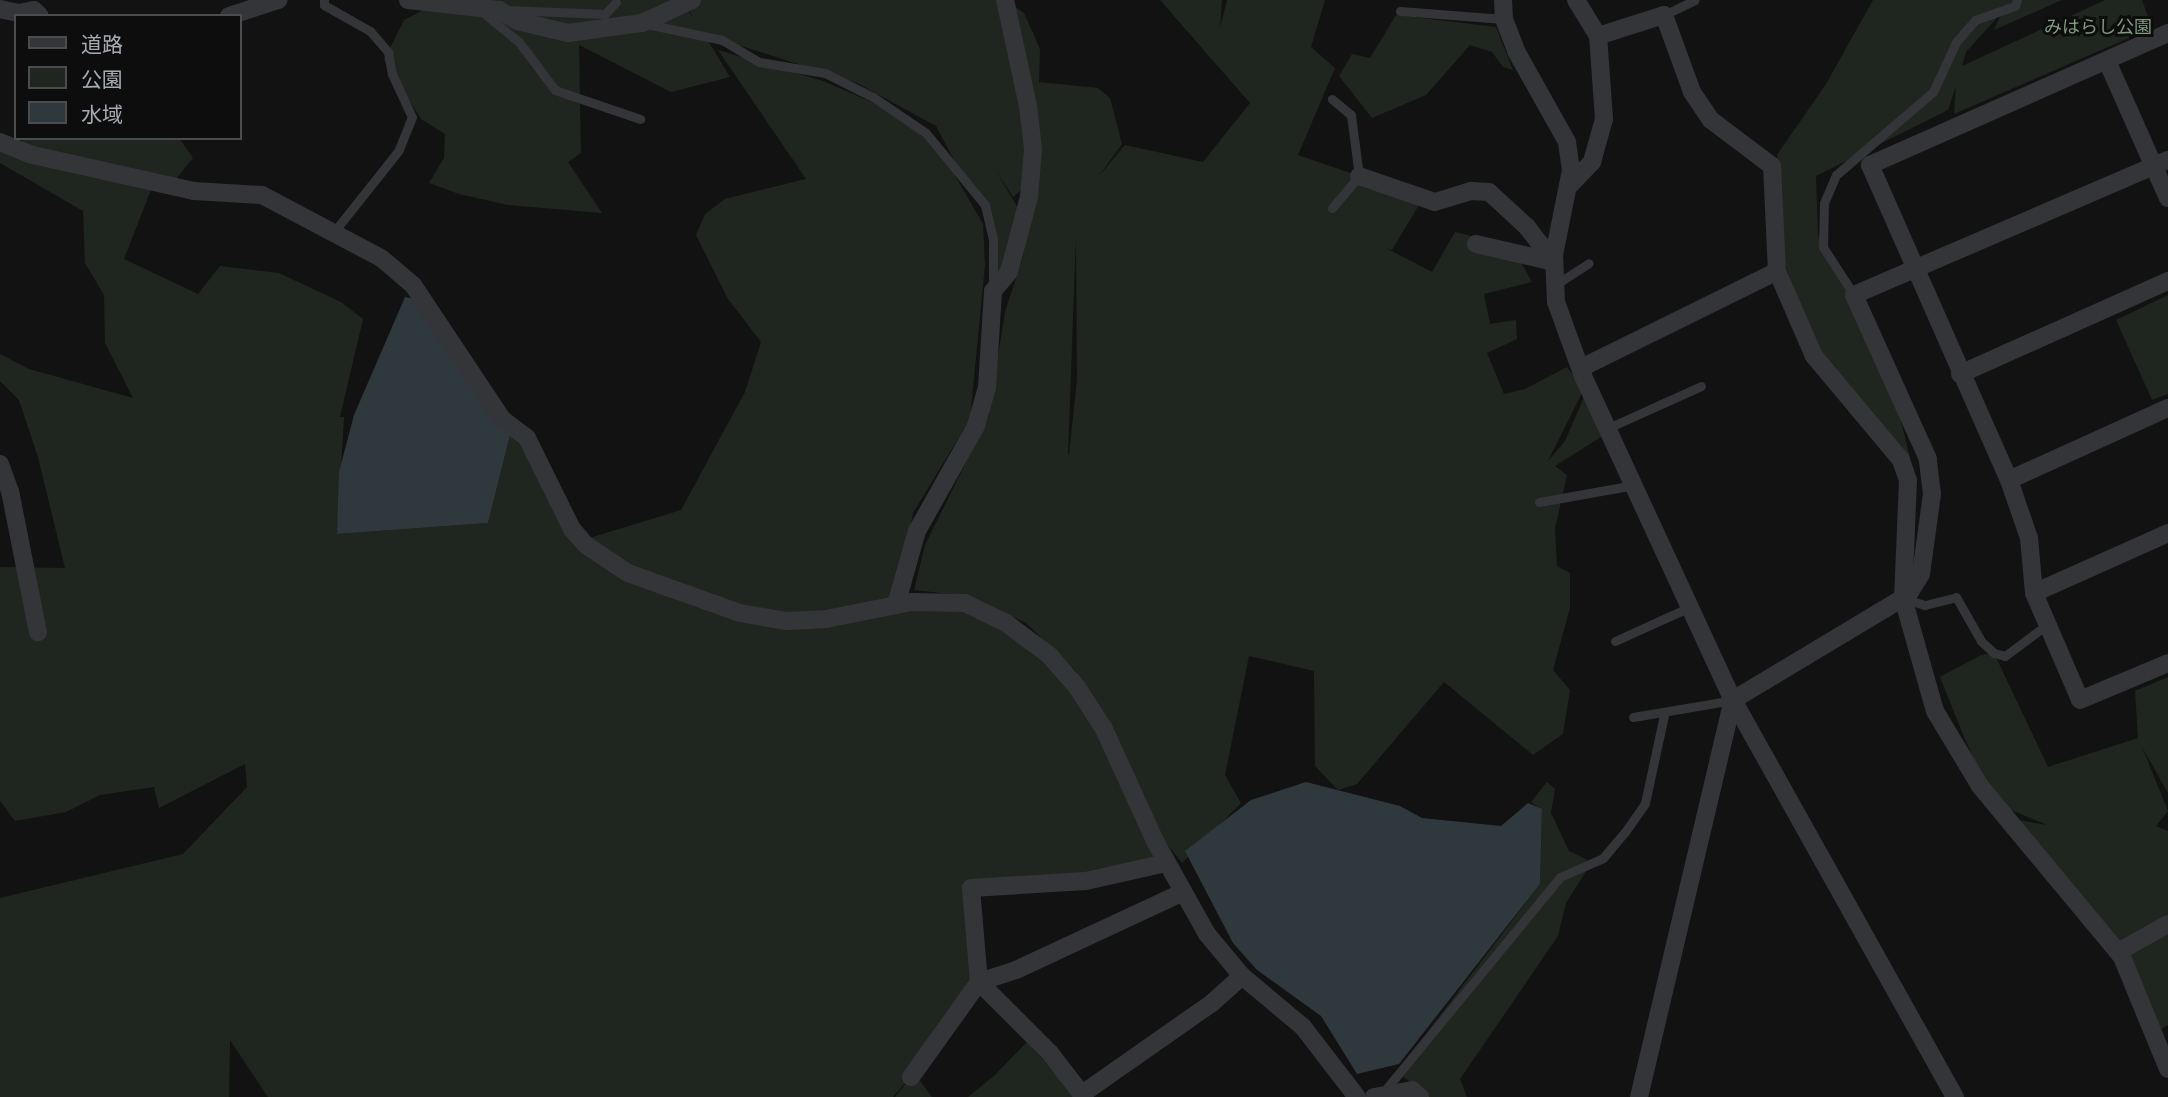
<!DOCTYPE html>
<html>
<head>
<meta charset="utf-8">
<style>
	body { margin:0 }
	#map { position:relative; width:2168px; height:1097px; overflow:hidden; background:#121213; font-family:"Public Sans","Noto Sans JP",sans-serif }
	div>[style] { position:absolute }
	[style*='--x'] { left:calc(var(--x)*1px); top:calc(var(--y)*1px); width:calc(var(--w)*1px); rotate:calc(var(--a)*1deg) }
	.green>* { inset:0; background:#1f261f }
	.water>* { inset:0; background:#2f383c }
	.lane>* { height:9px; margin:-4.5px; padding:0 4.5px; transform-origin:4.5px; border-radius:4.5px; background:#343538 }
	.street>* { height:18px; margin:-9px; padding:0 9px; transform-origin:9px; border-radius:9px; background:#343538 }
	span { translate:-50% -50%; white-space:nowrap; text-align:center; line-height:1.15; -webkit-text-stroke:6px #0d0d0e; paint-order:stroke }
	.park-label { font-size:18px; color:#809b7f }
	.legend { position:absolute; left:14px; top:14px; width:228px; height:126px; box-sizing:border-box; background:#0d0d0e; border:2px solid #4a4c50; margin:0; padding:9px 12px; list-style:none; font-size:21px; color:#a6abb2 }
	.legend li { display:flex; align-items:center; gap:14px; height:35px }
	.legend b { width:35px; border:2px solid #4a4c50 }
</style>
</head>
<body>
<div id="map">
	<div class="green">
		<i style="clip-path:polygon(evenodd,482px 0,681px 0,693px 18px,686px 3px,697px 0,1005px 0,1024px 13px,1040px 49px,1039px 82px,1098px 88px,1110px 98px,1122px 144px,1098px 177px,1125px 145px,1203px 162px,1250px 103px,1160px 0,1222px 0,1220px 28px,1227px 0,1325px 0,1311px 47px,1335px 68px,1298px 155px,1423px 198px,1392px 250px,1386px 248px,1432px 272px,1455px 232px,1512px 246px,1532px 282px,1484px 294px,1490px 324px,1516px 320px,1517px 339px,1487px 353px,1504px 394px,1525px 389px,1567px 367px,1584px 389px,1548px 461px,1565px 441px,1584px 397px,1604px 435px,1555px 466px,1567px 475px,1555px 528px,1557px 566px,1570px 573px,1570px 608px,1553px 670px,1570px 690px,1563px 734px,1533px 755px,1444px 682px,1357px 784px,1338px 790px,1315px 766px,1314px 671px,1249px 656px,1225px 775px,1241px 803px,1182px 863px,1141px 811px,1158px 861px,1074px 878px,963px 883px,973px 978px,953px 1003px,918px 1068px,893px 1097px,268px 1097px,230px 1040px,229px 1097px,0 1097px,0 898px,183px 854px,247px 787px,245px 764px,159px 808px,154px 787px,100px 795px,66px 812px,15px 821px,0 801px,0 567px,65px 568px,38px 457px,19px 400px,0 381px,0 354px,29px 369px,133px 398px,105px 343px,104px 295px,85px 263px,83px 211px,0 163px,0 143px,17px 149px,25px 138px,179px 138px,193px 158px,177px 178px,154px 182px,124px 259px,198px 294px,220px 266px,279px 273px,341px 302px,363px 319px,340px 417px,344px 417px,337px 534px,488px 523px,510px 435px,542px 461px,583px 540px,681px 510px,745px 392px,761px 342px,728px 299px,696px 235px,705px 214px,725px 199px,806px 179px,718px 50px,823px 81px,874px 103px,934px 139px,983px 224px,985px 265px,970px 419px,913px 513px,896px 605px,965px 603px,1077px 687px,1101px 725px,1075px 670px,1026px 623px,968px 596px,914px 590px,925px 545px,988px 418px,1005px 312px,1023px 257px,1029px 183px,1013px 197px,995px 169px,1019px 210px,1004px 265px,998px 271px,985px 205px,961px 173px,936px 126px,857px 83px,704px 34px,730px 77px,671px 92px,579px 45px,581px 153px,568px 162px,602px 213px,508px 205px,459px 194px,429px 183px,444px 158px,445px 134px,421px 119px,384px 60px,404px 20px,437px 3px,482px 0,1076px 236px,1077px 380px,1069px 455px,1068px 455px,1076px 236px,482px 0,652px 583px,760px 617px,695px 607px,652px 583px)"></i>
		<i style="clip-path:polygon(1873px 0,2062px 0,1994px 30px,2002px 12px,1966px 52px,1962px 66px,2105px 0,2142px 0,2152px 28px,1954px 114px,1956px 86px,1948px 110px,1816px 176px,1818px 236px,1885px 355px,1910px 458px,1884px 441px,1814px 350px,1783px 258px,1777px 155px,1826px 84px)"></i>
		<i style="clip-path:polygon(1396px 15px,1496px 27px,1513px 70px,1503px 67px,1492px 52px,1470px 45px,1426px 95px,1372px 118px,1339px 76px,1352px 54px,1370px 58px)"></i>
		<i style="clip-path:polygon(2168px 295px,2168px 394px,2152px 400px,2116px 320px)"></i>
		<i style="clip-path:polygon(1994px 653px,2048px 767px,2138px 738px,2135px 691px,2168px 677px,2168px 793px,2142px 747px,2168px 811px,2156px 826px,2168px 831px,2168px 1025px,2155px 1033px,2122px 957px,2007px 818px,2047px 825px,1994px 803px,1964px 737px,1940px 677px,1981px 655px)"></i>
		<i style="clip-path:polygon(1547px 782px,1555px 789px,1551px 813px,1569px 851px,1592px 862px,1566px 903px,1558px 936px,1460px 1079px,1467px 1097px,1430px 1097px,1397px 1072px,1540px 884px,1542px 810px,1531px 802px)"></i>
		<i style="clip-path:polygon(1027px 1042px,1078px 1097px,968px 1097px,995px 1075px)"></i>
		<i style="clip-path:polygon(914px 1073px,932px 1097px,895px 1097px)"></i>
	</div>
	<div class="water">
		<i style="clip-path:polygon(405px 297px,415px 299px,510px 435px,488px 523px,337px 534px,339px 472px,354px 415px)"></i>
		<i style="clip-path:polygon(1306px 782px,1400px 806px,1422px 818px,1501px 826px,1528px 803px,1542px 809px,1540px 884px,1399px 1064px,1357px 1074px,1321px 1016px,1257px 970px,1233px 943px,1185px 851px,1251px 800px)"></i>
	</div>
	<div class="lane">
		<i style="--x:324;--y:0;--w:5;--a:90"></i>
		<i style="--x:324;--y:5;--w:53;--a:29.5"></i>
		<i style="--x:370;--y:31;--w:28;--a:49"></i>
		<i style="--x:388;--y:52;--w:22;--a:80"></i>
		<i style="--x:392;--y:74;--w:47;--a:65.1"></i>
		<i style="--x:412;--y:117;--w:35;--a:112"></i>
		<i style="--x:399;--y:150;--w:106;--a:128.5"></i>
		<i style="--x:480;--y:10;--w:50;--a:39.4"></i>
		<i style="--x:519;--y:42;--w:60;--a:53.1"></i>
		<i style="--x:555;--y:90;--w:90;--a:18.8"></i>
		<i style="--x:507;--y:10;--w:98;--a:2.3"></i>
		<i style="--x:605;--y:14;--w:16;--a:-47"></i>
		<i style="--x:1400;--y:11;--w:104;--a:4.4"></i>
		<i style="--x:1664;--y:15;--w:34;--a:-26"></i>
		<i style="--x:647;--y:24;--w:77;--a:12"></i>
		<i style="--x:722;--y:40;--w:43;--a:30.7"></i>
		<i style="--x:759;--y:62;--w:67;--a:9.5"></i>
		<i style="--x:825;--y:73;--w:54;--a:26.6"></i>
		<i style="--x:873;--y:97;--w:64;--a:34.2"></i>
		<i style="--x:926;--y:133;--w:93;--a:50.7"></i>
		<i style="--x:985;--y:205;--w:36;--a:77"></i>
		<i style="--x:993;--y:240;--w:50;--a:90"></i>
		<i style="--x:1332;--y:208;--w:42;--a:-49.8"></i>
		<i style="--x:1359;--y:176;--w:62;--a:-97.5"></i>
		<i style="--x:1351;--y:115;--w:25;--a:-140"></i>
		<i style="--x:1555;--y:285;--w:40;--a:-32.9"></i>
		<i style="--x:1854;--y:295;--w:57;--a:-122.9"></i>
		<i style="--x:1823;--y:247;--w:44;--a:-88.7"></i>
		<i style="--x:1824;--y:203;--w:30;--a:-67"></i>
		<i style="--x:1836;--y:175;--w:128;--a:-40.6"></i>
		<i style="--x:1933;--y:92;--w:55;--a:-65.3"></i>
		<i style="--x:1956;--y:42;--w:29;--a:-49"></i>
		<i style="--x:1975;--y:20;--w:42;--a:-19.3"></i>
		<i style="--x:2015;--y:6;--w:6;--a:-72"></i>
		<i style="--x:1608;--y:428;--w:102;--a:-24.3"></i>
		<i style="--x:1539;--y:502;--w:97;--a:-10.1"></i>
		<i style="--x:1905;--y:599;--w:21;--a:17"></i>
		<i style="--x:1925;--y:605;--w:32;--a:-14"></i>
		<i style="--x:1956;--y:597;--w:51;--a:60.4"></i>
		<i style="--x:1981;--y:641;--w:18;--a:43"></i>
		<i style="--x:1994;--y:653;--w:11;--a:15"></i>
		<i style="--x:2005;--y:656;--w:50;--a:-36.9"></i>
		<i style="--x:1615;--y:641;--w:82;--a:-24.4"></i>
		<i style="--x:1633;--y:717;--w:101;--a:-9.6"></i>
		<i style="--x:1381;--y:1095;--w:282;--a:-50.6"></i>
		<i style="--x:1560;--y:877;--w:47;--a:-23.8"></i>
		<i style="--x:1603;--y:858;--w:34;--a:-50"></i>
		<i style="--x:1625;--y:832;--w:35;--a:-55"></i>
		<i style="--x:1645;--y:803;--w:90;--a:-77.8"></i>
	</div>
	<div class="street">
		<i style="--x:408;--y:0;--w:92;--a:6.3"></i>
		<i style="--x:499;--y:10;--w:21;--a:31"></i>
		<i style="--x:517;--y:21;--w:52;--a:13.2"></i>
		<i style="--x:568;--y:33;--w:75;--a:-7.7"></i>
		<i style="--x:642;--y:23;--w:55;--a:-24.7"></i>
		<i style="--x:1503;--y:0;--w:19;--a:87"></i>
		<i style="--x:1504;--y:19;--w:34;--a:69"></i>
		<i style="--x:1516;--y:51;--w:104;--a:60.7"></i>
		<i style="--x:1567;--y:142;--w:28;--a:82"></i>
		<i style="--x:1571;--y:170;--w:87;--a:101.3"></i>
		<i style="--x:1554;--y:255;--w:47;--a:87.6"></i>
		<i style="--x:1556;--y:302;--w:79;--a:70"></i>
		<i style="--x:1583;--y:376;--w:357;--a:65.2"></i>
		<i style="--x:1733;--y:700;--w:455;--a:60.8"></i>
		<i style="--x:1576;--y:0;--w:42;--a:58.6"></i>
		<i style="--x:0;--y:9;--w:19;--a:12"></i>
		<i style="--x:19;--y:13;--w:15;--a:-11"></i>
		<i style="--x:34;--y:10;--w:8;--a:45"></i>
		<i style="--x:229;--y:16;--w:52;--a:-18.1"></i>
		<i style="--x:2168;--y:33;--w:326;--a:156.1"></i>
		<i style="--x:1870;--y:165;--w:344;--a:66.2"></i>
		<i style="--x:2009;--y:480;--w:61;--a:71"></i>
		<i style="--x:2029;--y:538;--w:55;--a:84.8"></i>
		<i style="--x:2034;--y:593;--w:116;--a:66.7"></i>
		<i style="--x:2080;--y:700;--w:95;--a:-22.8"></i>
		<i style="--x:2107;--y:61;--w:150;--a:66"></i>
		<i style="--x:0;--y:142;--w:35;--a:22"></i>
		<i style="--x:33;--y:155;--w:165;--a:12.6"></i>
		<i style="--x:194;--y:191;--w:68;--a:3.4"></i>
		<i style="--x:262;--y:195;--w:135;--a:27.9"></i>
		<i style="--x:381;--y:258;--w:42;--a:40.2"></i>
		<i style="--x:413;--y:285;--w:161;--a:56.4"></i>
		<i style="--x:502;--y:419;--w:31;--a:37"></i>
		<i style="--x:527;--y:438;--w:102;--a:63.7"></i>
		<i style="--x:572;--y:529;--w:21;--a:49"></i>
		<i style="--x:586;--y:545;--w:50;--a:33.7"></i>
		<i style="--x:628;--y:573;--w:119;--a:19.7"></i>
		<i style="--x:740;--y:613;--w:48;--a:9.7"></i>
		<i style="--x:787;--y:621;--w:39;--a:-3"></i>
		<i style="--x:826;--y:619;--w:87;--a:-11.3"></i>
		<i style="--x:911;--y:602;--w:54;--a:1.1"></i>
		<i style="--x:965;--y:603;--w:46;--a:26"></i>
		<i style="--x:1006;--y:623;--w:54;--a:36.7"></i>
		<i style="--x:1049;--y:655;--w:43;--a:48.8"></i>
		<i style="--x:1077;--y:687;--w:50;--a:57.3"></i>
		<i style="--x:1104;--y:729;--w:123;--a:65.5"></i>
		<i style="--x:1155;--y:841;--w:107;--a:60.8"></i>
		<i style="--x:1207;--y:934;--w:55;--a:50.2"></i>
		<i style="--x:1242;--y:976;--w:80;--a:39.9"></i>
		<i style="--x:1303;--y:1027;--w:88;--a:52.4"></i>
		<i style="--x:1359;--y:176;--w:80;--a:18.9"></i>
		<i style="--x:1435;--y:202;--w:38;--a:-17"></i>
		<i style="--x:1471;--y:191;--w:18;--a:3"></i>
		<i style="--x:1489;--y:192;--w:52;--a:42.6"></i>
		<i style="--x:1527;--y:227;--w:44;--a:52.4"></i>
		<i style="--x:1568;--y:187;--w:35;--a:-46"></i>
		<i style="--x:1592;--y:162;--w:45;--a:-74.4"></i>
		<i style="--x:1604;--y:119;--w:83;--a:-94.1"></i>
		<i style="--x:1598;--y:36;--w:69;--a:-17.7"></i>
		<i style="--x:1664;--y:15;--w:82;--a:70"></i>
		<i style="--x:1692;--y:92;--w:34;--a:56"></i>
		<i style="--x:1711;--y:120;--w:76;--a:37"></i>
		<i style="--x:1772;--y:166;--w:105;--a:87.3"></i>
		<i style="--x:1777;--y:271;--w:93;--a:66.5"></i>
		<i style="--x:1814;--y:356;--w:136;--a:50.1"></i>
		<i style="--x:1901;--y:460;--w:21;--a:71"></i>
		<i style="--x:1908;--y:480;--w:118;--a:92.4"></i>
		<i style="--x:1903;--y:598;--w:117;--a:74.2"></i>
		<i style="--x:1935;--y:711;--w:87;--a:59"></i>
		<i style="--x:1980;--y:786;--w:222;--a:50.3"></i>
		<i style="--x:2122;--y:957;--w:121;--a:67.7"></i>
		<i style="--x:1476;--y:244;--w:80;--a:13"></i>
		<i style="--x:1581;--y:368;--w:219;--a:-26.3"></i>
		<i style="--x:1960;--y:374;--w:228;--a:-24.1"></i>
		<i style="--x:0;--y:464;--w:29;--a:70"></i>
		<i style="--x:10;--y:491;--w:144;--a:78.8"></i>
		<i style="--x:2009;--y:480;--w:175;--a:-24.4"></i>
		<i style="--x:2034;--y:593;--w:147;--a:-24.1"></i>
		<i style="--x:896;--y:605;--w:77;--a:-74.2"></i>
		<i style="--x:917;--y:531;--w:120;--a:-60.7"></i>
		<i style="--x:976;--y:426;--w:41;--a:-74.2"></i>
		<i style="--x:987;--y:387;--w:96;--a:-86.4"></i>
		<i style="--x:993;--y:291;--w:25;--a:-50"></i>
		<i style="--x:1009;--y:272;--w:78;--a:-75.1"></i>
		<i style="--x:1029;--y:197;--w:48;--a:-85.2"></i>
		<i style="--x:1033;--y:149;--w:43;--a:-96.6"></i>
		<i style="--x:1028;--y:106;--w:108;--a:-102.2"></i>
		<i style="--x:2118;--y:952;--w:57;--a:-29.2"></i>
		<i style="--x:911;--y:1077;--w:117;--a:-54.4"></i>
		<i style="--x:979;--y:982;--w:39;--a:-18"></i>
		<i style="--x:1016;--y:970;--w:182;--a:-25"></i>
		<i style="--x:1082;--y:1094;--w:159;--a:-35"></i>
		<i style="--x:1212;--y:1003;--w:40;--a:-42"></i>
		<i style="--x:1084;--y:1097;--w:56;--a:-127.7"></i>
		<i style="--x:1050;--y:1053;--w:100;--a:-135"></i>
		<i style="--x:979;--y:982;--w:94;--a:-94.9"></i>
		<i style="--x:971;--y:888;--w:115;--a:-3.5"></i>
		<i style="--x:1086;--y:881;--w:82;--a:-12.7"></i>
		<i style="--x:1374;--y:1097;--w:39;--a:-10"></i>
		<i style="--x:1412;--y:1090;--w:11;--a:41"></i>
		<i style="--x:1639;--y:1097;--w:408;--a:-76.7"></i>
		<i style="--x:1733;--y:700;--w:204;--a:-31"></i>
		<i style="--x:1908;--y:595;--w:25;--a:-58"></i>
		<i style="--x:1921;--y:574;--w:81;--a:-82.2"></i>
		<i style="--x:1932;--y:494;--w:35;--a:-97"></i>
		<i style="--x:1928;--y:459;--w:180;--a:-114.3"></i>
		<i style="--x:1854;--y:295;--w:342;--a:-23.3"></i>
	</div>
	<div class="park-label">
		<span style="left:2098px;top:27px">みはらし公園</span>
	</div>
	<ul class="legend">
	<li><b style="height:9px;background:#343538"></b>道路</li>
	<li><b style="height:19px;background:#1f261f"></b>公園</li>
	<li><b style="height:19px;background:#2f383c"></b>水域</li>
	</ul>
</div>
</body>
</html>
